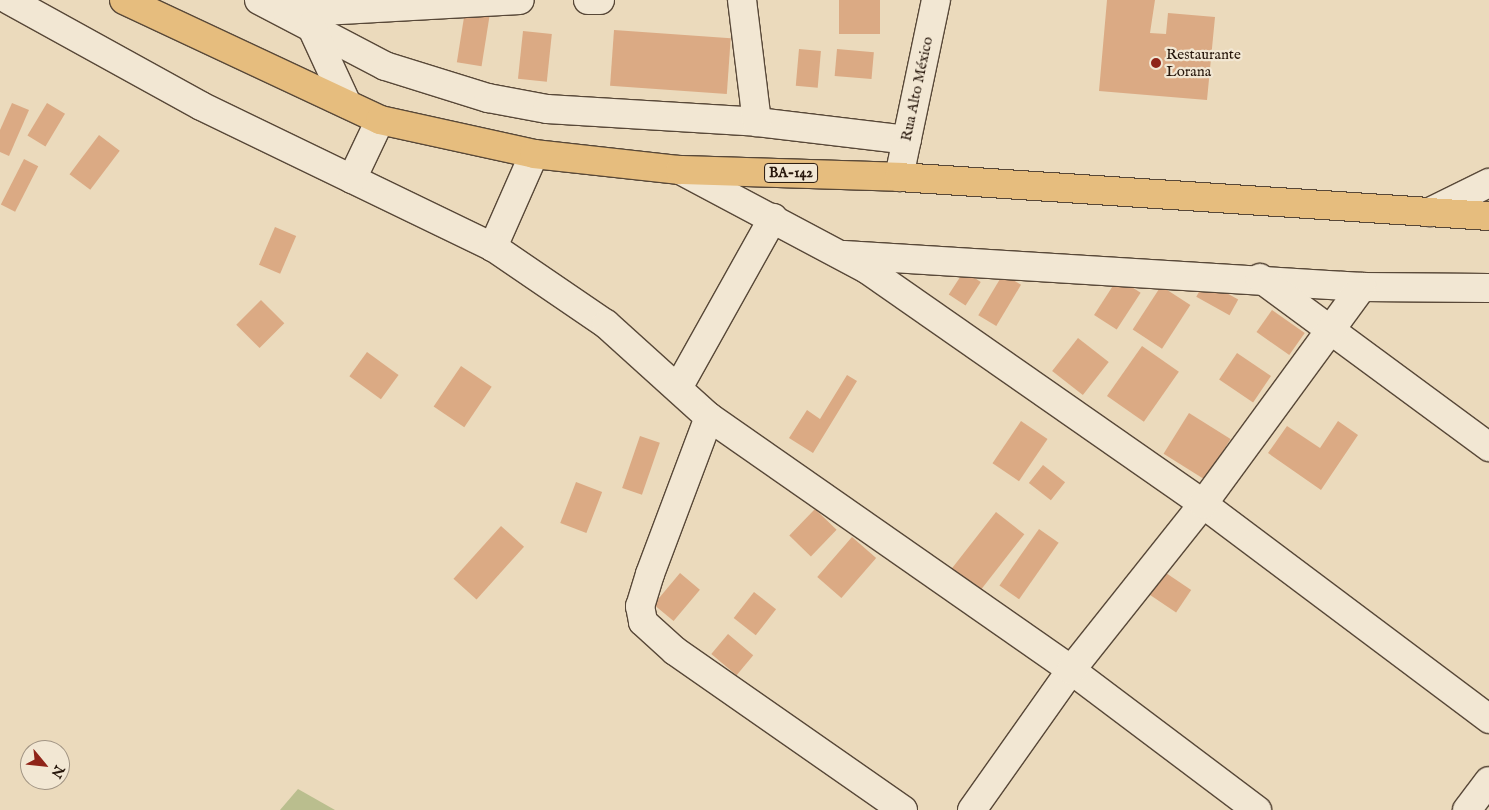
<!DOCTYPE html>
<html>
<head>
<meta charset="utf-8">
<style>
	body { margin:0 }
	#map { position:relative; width:1489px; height:810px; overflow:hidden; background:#ebdabc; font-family:"IM FELL English",serif }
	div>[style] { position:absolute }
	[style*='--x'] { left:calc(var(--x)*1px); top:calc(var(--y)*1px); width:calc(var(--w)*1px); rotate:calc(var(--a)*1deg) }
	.green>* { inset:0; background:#babe8e }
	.building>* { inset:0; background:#dbaa84; transform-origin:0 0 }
	.roads { filter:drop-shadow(1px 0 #584838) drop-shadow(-1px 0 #584838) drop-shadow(0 1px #584838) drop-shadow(0 -1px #584838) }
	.minor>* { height:28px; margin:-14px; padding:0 14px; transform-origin:14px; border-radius:14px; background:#f2e7d3 }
	.major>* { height:28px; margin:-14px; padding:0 14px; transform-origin:14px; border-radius:14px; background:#e6bd7e }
	.dots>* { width:14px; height:14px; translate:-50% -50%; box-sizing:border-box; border:2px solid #f2e7d3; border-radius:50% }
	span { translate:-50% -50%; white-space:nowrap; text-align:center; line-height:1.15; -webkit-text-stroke:4.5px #f2e7d3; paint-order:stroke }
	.shield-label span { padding:1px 4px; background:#f2e7d3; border:1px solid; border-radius:4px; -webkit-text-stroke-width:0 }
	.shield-label { font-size:14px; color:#27170c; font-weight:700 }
	.poi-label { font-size:15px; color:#27170c }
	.left { translate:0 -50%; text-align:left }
	.street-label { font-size:15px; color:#27170c }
	.north { position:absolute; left:20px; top:740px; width:50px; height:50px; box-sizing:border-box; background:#f2e7d3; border:1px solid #a19483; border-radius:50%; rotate:118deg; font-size:14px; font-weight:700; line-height:20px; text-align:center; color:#27170c }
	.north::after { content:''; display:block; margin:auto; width:18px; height:22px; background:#8f2418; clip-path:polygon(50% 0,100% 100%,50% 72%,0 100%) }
</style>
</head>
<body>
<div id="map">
	<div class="green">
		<i style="clip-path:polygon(298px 789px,335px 810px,280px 810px)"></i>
	</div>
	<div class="building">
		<i style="left:839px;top:0;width:41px;height:34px"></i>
		<i style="clip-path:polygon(1107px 0,1155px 0,1150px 33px,1166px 34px,1168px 13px,1215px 17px,1207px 100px,1099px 91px)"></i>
		<i style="left:465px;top:11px;width:25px;height:52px;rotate:9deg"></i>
		<i style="left:614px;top:30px;width:117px;height:56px;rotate:4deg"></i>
		<i style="left:523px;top:31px;width:29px;height:48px;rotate:6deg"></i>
		<i style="left:799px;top:49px;width:22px;height:37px;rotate:5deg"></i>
		<i style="left:837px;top:49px;width:37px;height:27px;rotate:5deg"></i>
		<i style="clip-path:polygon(12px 103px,29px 110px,9px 156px,0 152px,0 130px)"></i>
		<i style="left:47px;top:103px;width:21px;height:38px;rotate:31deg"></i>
		<i style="left:99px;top:135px;width:26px;height:49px;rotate:37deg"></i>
		<i style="left:24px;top:159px;width:16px;height:51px;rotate:27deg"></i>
		<i style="left:275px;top:227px;width:23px;height:41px;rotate:23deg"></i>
		<i style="left:964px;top:271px;width:20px;height:28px;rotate:33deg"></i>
		<i style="left:1003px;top:274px;width:21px;height:48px;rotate:31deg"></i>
		<i style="left:1118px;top:278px;width:27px;height:44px;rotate:33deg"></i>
		<i style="left:1205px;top:281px;width:38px;height:18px;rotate:29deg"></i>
		<i style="left:1161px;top:286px;width:35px;height:52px;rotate:33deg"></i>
		<i style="left:261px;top:300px;width:33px;height:35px;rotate:45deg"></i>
		<i style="left:1272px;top:310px;width:40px;height:27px;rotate:35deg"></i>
		<i style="left:1078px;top:338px;width:39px;height:42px;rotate:38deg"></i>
		<i style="left:1142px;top:346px;width:45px;height:61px;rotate:35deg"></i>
		<i style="left:367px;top:352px;width:39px;height:30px;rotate:36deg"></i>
		<i style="left:1237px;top:353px;width:41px;height:32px;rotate:34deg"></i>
		<i style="left:461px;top:366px;width:37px;height:49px;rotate:34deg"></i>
		<i style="clip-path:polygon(847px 375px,857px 381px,813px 453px,789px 438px,807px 410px,820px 419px)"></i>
		<i style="left:1189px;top:413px;width:49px;height:48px;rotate:32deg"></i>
		<i style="left:1021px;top:421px;width:32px;height:51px;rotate:34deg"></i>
		<i style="clip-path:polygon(1338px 421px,1358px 435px,1321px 490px,1268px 453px,1287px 426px,1320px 448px)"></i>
		<i style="left:640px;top:436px;width:21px;height:55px;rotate:19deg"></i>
		<i style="left:1043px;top:465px;width:28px;height:23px;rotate:38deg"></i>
		<i style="left:576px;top:482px;width:28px;height:44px;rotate:21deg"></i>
		<i style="left:815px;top:509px;width:30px;height:37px;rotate:44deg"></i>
		<i style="left:996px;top:512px;width:36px;height:74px;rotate:38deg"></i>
		<i style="left:501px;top:526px;width:31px;height:71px;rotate:42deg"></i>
		<i style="left:1039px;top:529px;width:24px;height:69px;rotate:35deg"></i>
		<i style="left:852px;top:537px;width:32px;height:53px;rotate:41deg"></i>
		<i style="left:1163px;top:571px;width:34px;height:27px;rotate:34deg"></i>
		<i style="left:680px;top:573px;width:26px;height:41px;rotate:40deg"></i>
		<i style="left:754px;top:592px;width:28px;height:33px;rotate:38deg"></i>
		<i style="left:728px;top:634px;width:33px;height:26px;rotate:40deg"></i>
	</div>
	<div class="roads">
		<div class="minor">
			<i style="--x:9;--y:0;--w:219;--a:28.9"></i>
			<i style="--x:201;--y:106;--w:324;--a:25.8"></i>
			<i style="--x:259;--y:0;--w:142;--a:27.6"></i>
			<i style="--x:385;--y:66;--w:108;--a:17.3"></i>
			<i style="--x:488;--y:98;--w:60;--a:10.6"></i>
			<i style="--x:547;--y:109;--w:210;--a:3.5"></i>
			<i style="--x:757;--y:122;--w:151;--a:6.8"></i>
			<i style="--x:588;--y:0;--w:12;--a:0"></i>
			<i style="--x:742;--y:0;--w:123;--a:83"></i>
			<i style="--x:287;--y:13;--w:233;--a:-3.2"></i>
			<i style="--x:311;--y:26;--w:86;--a:65.2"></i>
			<i style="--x:534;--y:154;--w:102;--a:113.8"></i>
			<i style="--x:493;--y:247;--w:137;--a:34.3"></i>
			<i style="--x:606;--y:324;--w:139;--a:42.1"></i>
			<i style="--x:709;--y:417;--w:442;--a:34.9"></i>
			<i style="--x:1071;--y:670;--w:233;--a:37"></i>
			<i style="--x:680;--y:170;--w:213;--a:28"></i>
			<i style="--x:868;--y:270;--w:409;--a:34.9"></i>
			<i style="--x:1203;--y:504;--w:358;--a:36.9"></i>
			<i style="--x:899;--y:177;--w:181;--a:-78.2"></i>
			<i style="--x:352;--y:179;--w:65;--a:-64.6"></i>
			<i style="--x:1430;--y:212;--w:66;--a:-26.2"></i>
			<i style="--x:844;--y:255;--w:519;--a:3.54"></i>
			<i style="--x:1362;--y:287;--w:127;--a:0.5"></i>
			<i style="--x:1260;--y:278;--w:285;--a:36.4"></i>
			<i style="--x:678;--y:388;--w:195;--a:-60.8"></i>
			<i style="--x:709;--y:417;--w:168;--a:110.6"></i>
			<i style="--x:650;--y:574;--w:34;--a:107"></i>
			<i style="--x:640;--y:606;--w:16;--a:79"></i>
			<i style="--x:643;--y:622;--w:43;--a:42.2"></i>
			<i style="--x:675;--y:651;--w:278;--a:34.9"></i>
			<i style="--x:972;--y:810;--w:171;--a:-54.7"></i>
			<i style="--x:1071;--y:670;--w:212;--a:-51.5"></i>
			<i style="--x:1203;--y:504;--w:269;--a:-53.8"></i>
			<i style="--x:1467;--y:810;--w:36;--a:-53"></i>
		</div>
		<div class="major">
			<i style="--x:124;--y:0;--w:283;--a:25.1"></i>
			<i style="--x:380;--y:120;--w:158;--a:12.4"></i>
			<i style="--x:534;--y:154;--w:147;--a:6.3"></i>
			<i style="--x:680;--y:170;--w:219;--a:1.8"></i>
			<i style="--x:899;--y:177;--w:591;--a:3.78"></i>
		</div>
	</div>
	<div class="dots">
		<i style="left:1156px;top:63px;background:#8f2418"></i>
	</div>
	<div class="shield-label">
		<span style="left:791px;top:173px">BA-142</span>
	</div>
	<div class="poi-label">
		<span class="left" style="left:1166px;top:63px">Restaurante<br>Lorana</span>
	</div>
	<div class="street-label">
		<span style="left:917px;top:89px;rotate:-78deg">Rua Alto México</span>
	</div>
	<div class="north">N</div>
</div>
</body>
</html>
